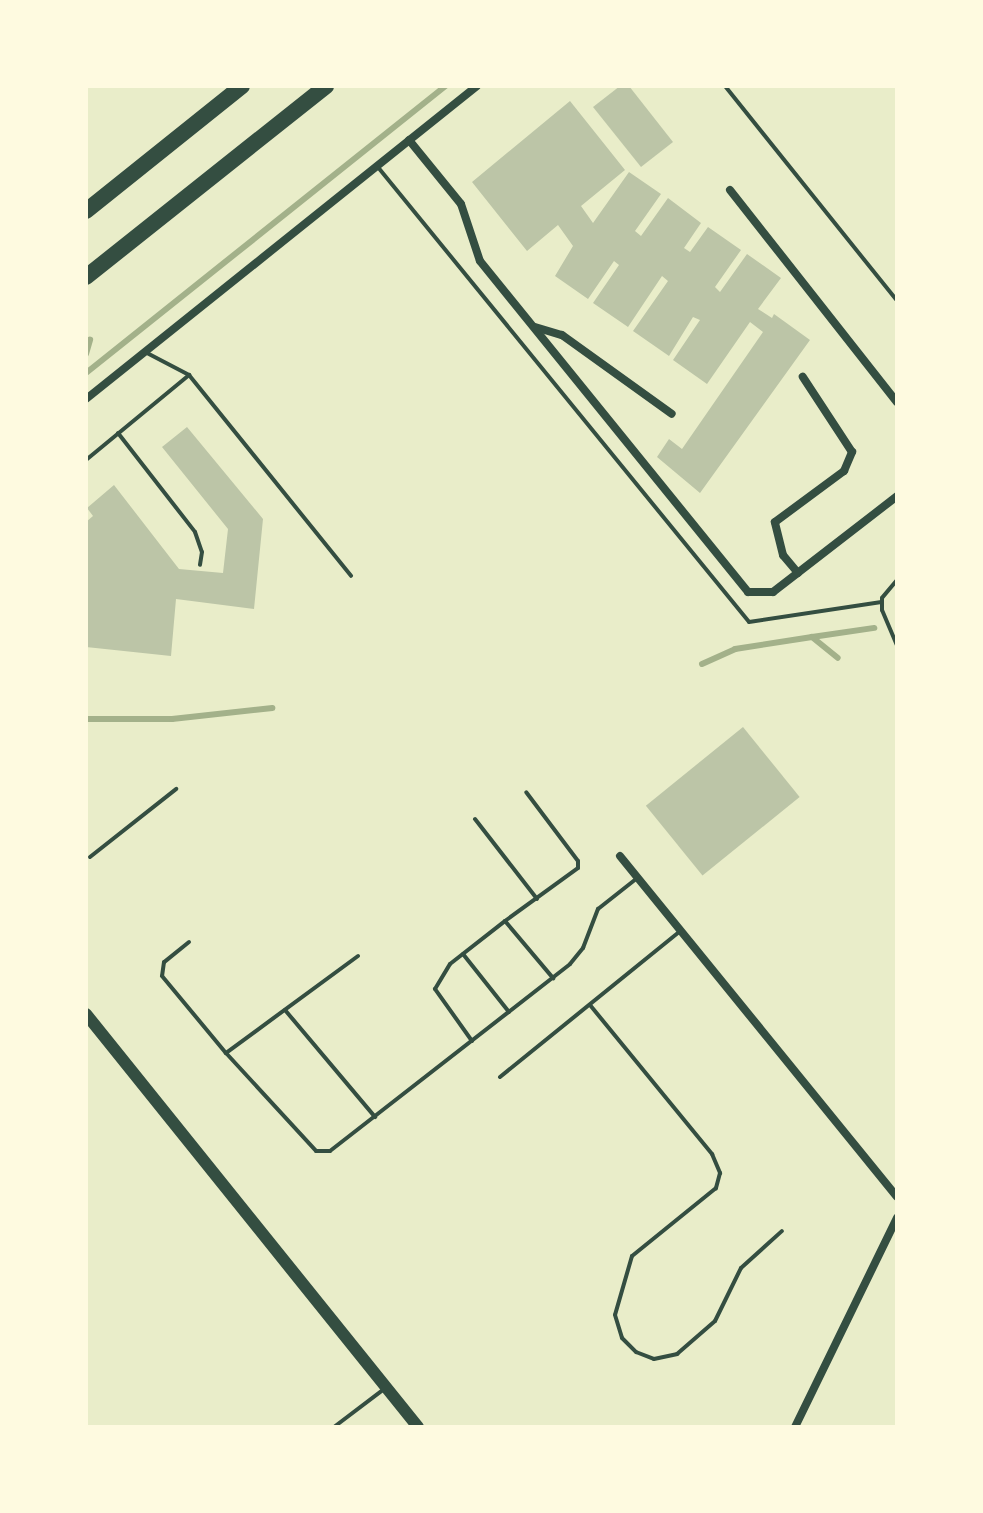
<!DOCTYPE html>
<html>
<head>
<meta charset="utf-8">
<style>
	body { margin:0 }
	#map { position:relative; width:983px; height:1513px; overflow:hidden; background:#e9edc9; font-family:Roboto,sans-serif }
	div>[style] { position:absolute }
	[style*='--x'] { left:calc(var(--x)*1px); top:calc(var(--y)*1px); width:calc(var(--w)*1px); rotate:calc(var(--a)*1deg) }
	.stream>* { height:6px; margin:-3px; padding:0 3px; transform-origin:3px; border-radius:3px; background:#a3b18a }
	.building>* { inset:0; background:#bcc5a7; transform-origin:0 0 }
	.service>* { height:4px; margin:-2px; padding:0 2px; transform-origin:2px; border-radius:2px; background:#344e41 }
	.minor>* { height:8px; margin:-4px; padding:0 4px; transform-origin:4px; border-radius:4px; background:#344e41 }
	.secondary>* { height:12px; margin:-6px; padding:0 6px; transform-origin:6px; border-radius:6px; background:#344e41 }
	.motorway>* { height:16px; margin:-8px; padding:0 8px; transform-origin:8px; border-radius:8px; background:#344e41 }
	span { translate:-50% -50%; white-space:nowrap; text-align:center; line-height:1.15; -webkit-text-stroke:8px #fefae0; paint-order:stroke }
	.frame { position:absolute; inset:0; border:88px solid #fefae0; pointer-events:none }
</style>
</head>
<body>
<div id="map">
	<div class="stream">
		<i style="--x:86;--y:354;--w:15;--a:-74"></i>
		<i style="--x:86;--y:373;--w:460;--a:-38.6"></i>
		<i style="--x:812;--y:637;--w:63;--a:-8.3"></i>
		<i style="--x:702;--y:664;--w:36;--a:-24"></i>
		<i style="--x:735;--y:649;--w:78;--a:-8.9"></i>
		<i style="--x:812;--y:637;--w:33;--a:39"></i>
		<i style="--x:86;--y:719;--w:86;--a:0"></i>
		<i style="--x:172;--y:719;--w:101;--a:-6.3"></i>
	</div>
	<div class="building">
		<i style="clip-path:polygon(620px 86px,629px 86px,673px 142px,641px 167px,593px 107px)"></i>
		<i style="clip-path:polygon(570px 101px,625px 170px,581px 206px,593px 223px,629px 172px,661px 194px,635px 231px,641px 236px,668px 198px,701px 223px,684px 248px,690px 252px,708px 227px,741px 250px,715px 287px,720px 292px,747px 254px,781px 278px,758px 309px,772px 318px,774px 314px,810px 340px,700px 493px,657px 457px,669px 439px,682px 449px,763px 332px,750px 322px,707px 384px,673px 360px,700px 320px,693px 317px,669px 356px,633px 331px,668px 281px,662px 276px,628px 327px,593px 303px,619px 265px,614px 261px,588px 299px,555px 276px,573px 246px,558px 225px,527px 251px,472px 182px)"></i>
		<i style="clip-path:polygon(187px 427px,263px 519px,254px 609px,176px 599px,171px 656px,86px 647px,86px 522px,93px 516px,87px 508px,114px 485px,179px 569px,223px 573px,228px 529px,162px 447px)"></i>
		<i style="left:743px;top:727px;width:90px;height:125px;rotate:51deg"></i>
	</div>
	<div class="service">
		<i style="--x:725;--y:86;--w:275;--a:51.3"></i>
		<i style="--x:377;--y:166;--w:588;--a:50.79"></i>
		<i style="--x:749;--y:622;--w:134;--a:-8.6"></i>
		<i style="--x:147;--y:353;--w:47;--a:27.6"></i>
		<i style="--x:189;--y:375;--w:258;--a:51.1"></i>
		<i style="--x:118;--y:433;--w:125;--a:52.1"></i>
		<i style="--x:195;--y:532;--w:21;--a:71"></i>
		<i style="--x:202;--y:552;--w:13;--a:99"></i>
		<i style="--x:86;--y:460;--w:134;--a:-39.5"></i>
		<i style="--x:897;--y:580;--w:23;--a:130"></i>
		<i style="--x:882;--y:598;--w:12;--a:90"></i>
		<i style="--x:882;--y:610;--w:38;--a:67"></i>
		<i style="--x:475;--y:819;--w:101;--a:52.2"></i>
		<i style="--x:90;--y:857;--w:110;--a:-38.3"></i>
		<i style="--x:505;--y:921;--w:90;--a:-36"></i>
		<i style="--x:578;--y:868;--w:7;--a:-90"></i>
		<i style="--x:578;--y:861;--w:86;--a:-127"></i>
		<i style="--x:189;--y:942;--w:32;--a:141"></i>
		<i style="--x:164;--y:962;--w:14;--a:98"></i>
		<i style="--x:162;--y:976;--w:100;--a:50.3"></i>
		<i style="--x:463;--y:954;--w:74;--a:51.6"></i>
		<i style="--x:358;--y:956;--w:164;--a:143.7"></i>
		<i style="--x:226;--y:1053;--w:133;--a:47.4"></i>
		<i style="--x:316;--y:1151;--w:14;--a:0"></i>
		<i style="--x:330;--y:1151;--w:304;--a:-37.9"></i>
		<i style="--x:570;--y:964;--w:21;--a:-51"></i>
		<i style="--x:583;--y:948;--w:42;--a:-69"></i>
		<i style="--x:598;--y:909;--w:48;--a:-38.3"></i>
		<i style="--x:590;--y:1005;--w:193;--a:50.7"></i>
		<i style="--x:712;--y:1154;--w:21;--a:67"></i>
		<i style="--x:720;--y:1173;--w:16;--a:105"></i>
		<i style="--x:716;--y:1188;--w:108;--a:141"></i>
		<i style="--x:632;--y:1256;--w:61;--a:106.1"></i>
		<i style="--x:615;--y:1315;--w:24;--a:73"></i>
		<i style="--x:622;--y:1338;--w:20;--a:45"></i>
		<i style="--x:636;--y:1352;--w:19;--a:21"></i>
		<i style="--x:654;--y:1359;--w:24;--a:-12"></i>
		<i style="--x:677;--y:1354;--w:50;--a:-41"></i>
		<i style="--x:715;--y:1321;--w:59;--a:-63.9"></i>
		<i style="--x:741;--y:1268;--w:55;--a:-42.1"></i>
		<i style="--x:285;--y:1010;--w:140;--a:49.9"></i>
		<i style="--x:472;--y:1041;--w:64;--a:-125.4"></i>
		<i style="--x:435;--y:989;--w:29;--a:-59"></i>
		<i style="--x:450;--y:964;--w:70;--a:-38"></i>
		<i style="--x:505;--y:921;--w:75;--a:49.9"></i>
		<i style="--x:500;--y:1077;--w:230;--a:-39"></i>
		<i style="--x:334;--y:1427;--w:61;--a:-37.1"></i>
	</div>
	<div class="minor">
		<i style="--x:409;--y:140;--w:82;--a:50.9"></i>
		<i style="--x:461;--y:204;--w:60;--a:71.6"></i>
		<i style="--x:480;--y:261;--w:426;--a:51"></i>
		<i style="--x:748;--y:592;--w:25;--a:0"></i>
		<i style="--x:773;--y:592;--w:157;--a:-37.7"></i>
		<i style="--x:730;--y:190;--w:270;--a:51.8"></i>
		<i style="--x:535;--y:327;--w:28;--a:17"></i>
		<i style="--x:562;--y:335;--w:135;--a:35.7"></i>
		<i style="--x:86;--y:399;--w:501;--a:-38.68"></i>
		<i style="--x:798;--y:573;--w:23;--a:-130"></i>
		<i style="--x:783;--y:555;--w:34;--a:-104"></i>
		<i style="--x:775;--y:522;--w:86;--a:-36.5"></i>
		<i style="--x:844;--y:471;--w:21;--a:-67"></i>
		<i style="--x:852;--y:452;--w:90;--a:-123.2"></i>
		<i style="--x:620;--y:856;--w:439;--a:50.9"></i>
		<i style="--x:795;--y:1427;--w:233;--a:-64"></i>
	</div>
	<div class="secondary">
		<i style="--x:86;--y:1014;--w:530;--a:51.21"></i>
	</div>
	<div class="motorway">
		<i style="--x:86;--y:211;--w:200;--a:-38.7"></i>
		<i style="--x:86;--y:277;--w:307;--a:-38.5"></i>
	</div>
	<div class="frame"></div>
</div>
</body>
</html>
